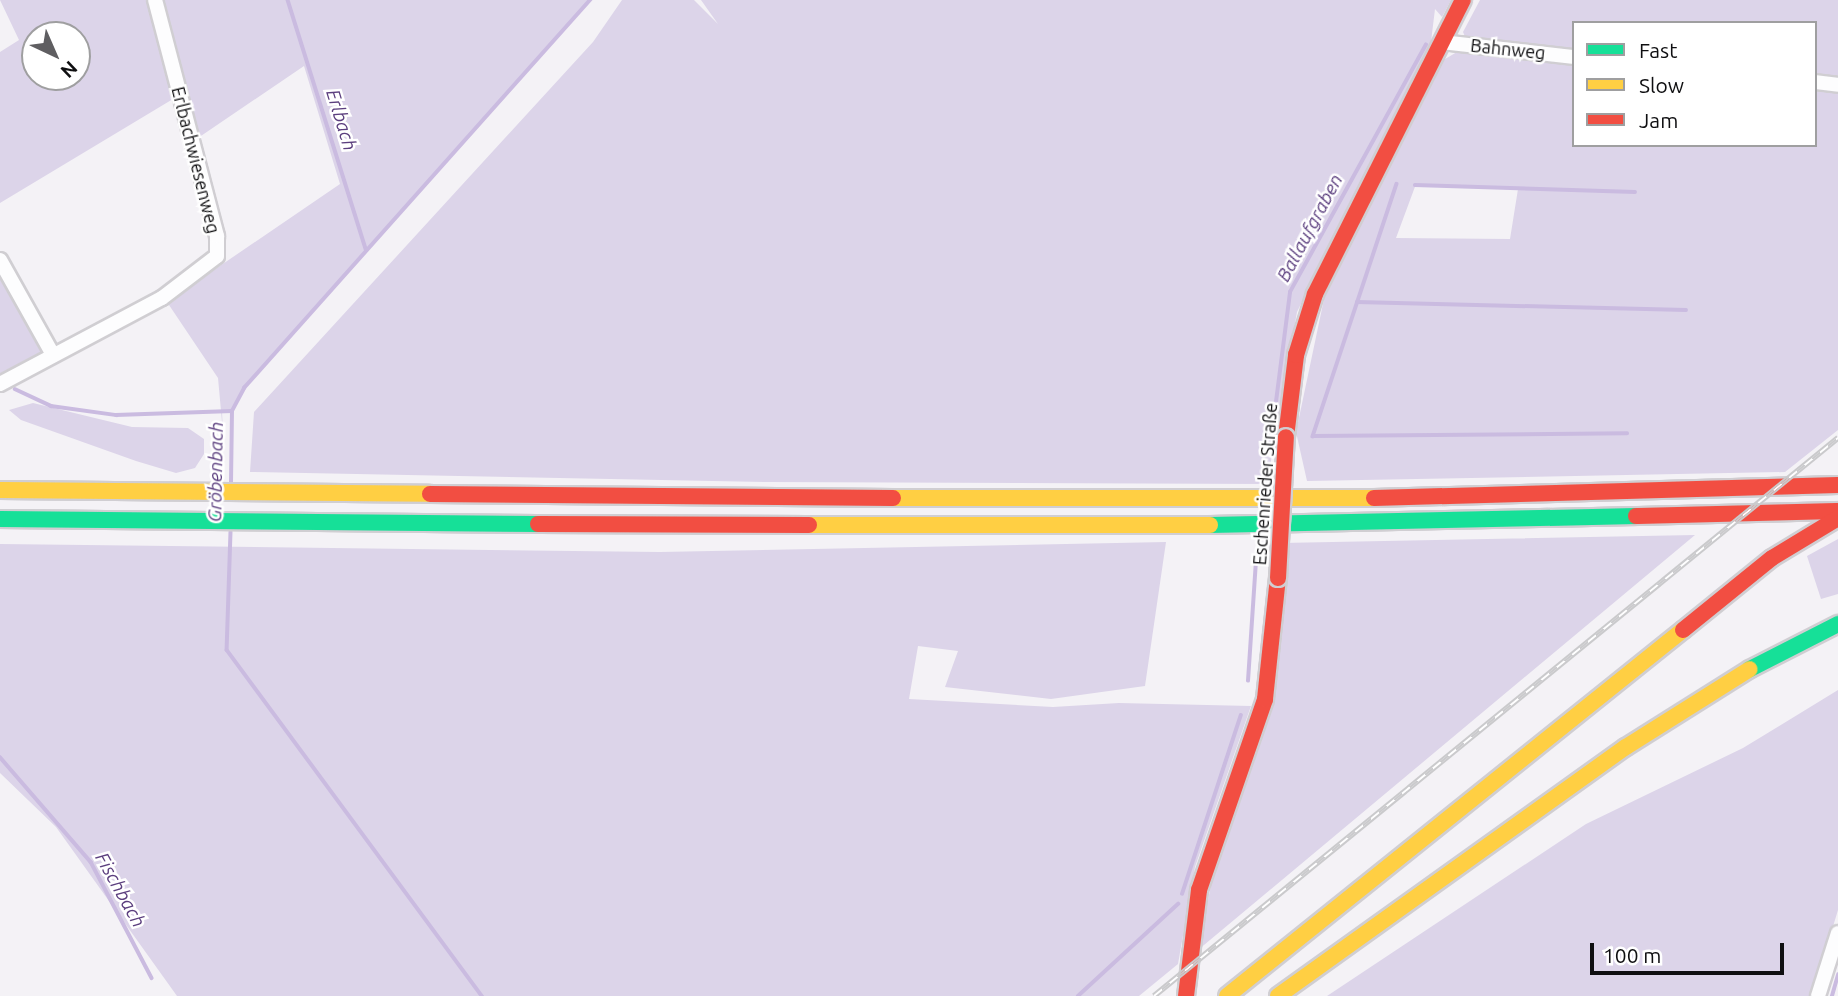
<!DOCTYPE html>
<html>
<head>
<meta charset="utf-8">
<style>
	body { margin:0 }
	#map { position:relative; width:1838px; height:996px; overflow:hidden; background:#f4f2f6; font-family:Ubuntu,sans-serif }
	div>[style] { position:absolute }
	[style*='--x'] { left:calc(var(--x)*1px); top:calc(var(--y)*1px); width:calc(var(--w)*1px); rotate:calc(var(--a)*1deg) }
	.green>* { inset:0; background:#dcd4e9 }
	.stream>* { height:3.5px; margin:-1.75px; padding:0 1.75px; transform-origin:1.75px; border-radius:1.75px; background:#cabbe0 }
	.roads { filter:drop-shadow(2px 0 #d0ced2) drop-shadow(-2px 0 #d0ced2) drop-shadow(0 2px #d0ced2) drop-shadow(0 -2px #d0ced2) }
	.street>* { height:14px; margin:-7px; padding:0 7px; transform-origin:7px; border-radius:7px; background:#fdfdfe }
	.fast>* { height:16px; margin:-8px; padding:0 8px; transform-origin:8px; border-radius:8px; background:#16e098 }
	.slow>* { height:16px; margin:-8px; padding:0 8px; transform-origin:8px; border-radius:8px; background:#ffcf43 }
	.jam>* { height:16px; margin:-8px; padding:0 8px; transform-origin:8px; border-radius:8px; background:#f24e42 }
	.rail>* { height:6px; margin-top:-3px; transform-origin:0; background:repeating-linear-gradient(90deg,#fff 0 10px,#cacacc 0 20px); box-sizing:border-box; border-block:2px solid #cacacc }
	.bridges { filter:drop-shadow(2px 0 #d0ced2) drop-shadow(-2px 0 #d0ced2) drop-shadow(0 2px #d0ced2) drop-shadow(0 -2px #d0ced2) }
	.jam-bridge>* { height:16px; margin:-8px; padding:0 8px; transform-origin:8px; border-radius:8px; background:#f24e42 }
	span { translate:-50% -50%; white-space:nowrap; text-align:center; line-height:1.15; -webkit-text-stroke:5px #fff; paint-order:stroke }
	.street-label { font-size:18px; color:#0f0f11 }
	.water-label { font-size:19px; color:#5b3e7e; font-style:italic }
	.legend { position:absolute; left:1572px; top:21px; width:245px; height:126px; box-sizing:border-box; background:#fff; border:2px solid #9f9fa0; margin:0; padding:9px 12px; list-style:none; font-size:21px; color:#0f0f11 }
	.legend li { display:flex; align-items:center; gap:14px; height:35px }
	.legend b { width:35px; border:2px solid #9f9fa0 }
	.north { position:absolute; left:21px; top:21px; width:70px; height:70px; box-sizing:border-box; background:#fff; border:2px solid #9f9fa0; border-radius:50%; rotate:136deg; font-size:19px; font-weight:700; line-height:28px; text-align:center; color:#0f0f11 }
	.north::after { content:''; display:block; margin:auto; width:24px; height:32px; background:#5f5e61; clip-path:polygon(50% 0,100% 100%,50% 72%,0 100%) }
	.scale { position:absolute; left:1590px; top:943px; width:194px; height:32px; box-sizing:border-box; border:4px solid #0f0f11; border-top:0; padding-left:9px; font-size:21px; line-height:24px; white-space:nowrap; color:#0f0f11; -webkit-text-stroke:5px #fff; paint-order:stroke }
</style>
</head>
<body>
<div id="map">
	<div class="green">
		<i style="clip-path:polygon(evenodd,0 0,147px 0,173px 99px,0 203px,0 52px,19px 40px,0 0,77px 35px,77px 77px,35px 77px,35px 35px,77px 35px)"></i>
		<i style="clip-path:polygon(157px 0,590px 0,244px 388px,232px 411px,222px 412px,223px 433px,218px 378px,167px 302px,340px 184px,304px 66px,195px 140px)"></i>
		<i style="clip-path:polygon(622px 0,694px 0,718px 24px,701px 0,1451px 0,1442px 17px,1435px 9px,1431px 42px,1297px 312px,1267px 484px,768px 482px,250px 472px,254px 412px,593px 42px)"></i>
		<i style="clip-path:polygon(1480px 0,1838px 0,1838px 75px,1836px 80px,1815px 77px,1815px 23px,1574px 23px,1574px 51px,1467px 41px,1463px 32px)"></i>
		<i style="clip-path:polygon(evenodd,1457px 52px,1574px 63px,1574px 145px,1815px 145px,1815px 88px,1838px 90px,1838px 430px,1785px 472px,1307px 481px,1296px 432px,1324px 299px,1440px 62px,1457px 52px,1416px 184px,1518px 189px,1510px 239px,1396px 238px,1416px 184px)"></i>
		<i style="clip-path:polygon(0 270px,43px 353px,0 378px)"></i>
		<i style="clip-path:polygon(33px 403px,132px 427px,188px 428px,204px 439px,204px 454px,195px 468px,176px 473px,136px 461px,21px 420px,9px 410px)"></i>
		<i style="clip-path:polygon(1695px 535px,1198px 950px,1211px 885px,1265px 699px,1281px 543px)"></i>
		<i style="clip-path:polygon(1838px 539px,1838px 594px,1821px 599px,1807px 556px)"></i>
		<i style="clip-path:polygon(1166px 542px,1145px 686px,1051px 699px,945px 687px,958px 651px,918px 646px,909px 699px,1053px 707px,1119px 703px,1251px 706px,1195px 867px,1178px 964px,1139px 996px,177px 996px,56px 827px,0 773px,0 544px,660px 552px)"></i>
		<i style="clip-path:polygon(1838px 690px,1838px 910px,1812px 996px,1327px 996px,1586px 824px,1743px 748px)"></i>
	</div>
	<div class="stream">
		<i style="--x:288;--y:0;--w:261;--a:72.6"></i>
		<i style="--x:1397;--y:184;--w:266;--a:108.4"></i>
		<i style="--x:1313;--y:436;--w:314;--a:-0.5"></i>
		<i style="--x:1415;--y:185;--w:220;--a:1.8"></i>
		<i style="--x:1357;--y:302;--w:329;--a:1.4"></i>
		<i style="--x:15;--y:389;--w:40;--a:25"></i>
		<i style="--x:51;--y:406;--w:66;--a:7.9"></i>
		<i style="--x:116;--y:415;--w:116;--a:-2"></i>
		<i style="--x:1271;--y:441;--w:150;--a:-82.7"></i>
		<i style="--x:1290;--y:292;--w:282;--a:-61.2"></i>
		<i style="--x:231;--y:482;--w:71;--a:-89.2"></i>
		<i style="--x:232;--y:411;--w:26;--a:-62"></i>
		<i style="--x:244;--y:388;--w:520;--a:-48.27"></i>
		<i style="--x:231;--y:532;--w:118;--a:91.9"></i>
		<i style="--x:227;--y:650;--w:430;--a:53.6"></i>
		<i style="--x:1248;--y:681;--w:120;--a:-86.2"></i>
		<i style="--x:0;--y:757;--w:139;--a:49.1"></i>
		<i style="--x:91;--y:862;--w:131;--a:62.3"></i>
		<i style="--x:1182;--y:894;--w:188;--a:-71.8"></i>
		<i style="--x:1078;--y:996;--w:136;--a:-42.6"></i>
		<i style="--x:1832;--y:996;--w:22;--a:-74"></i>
	</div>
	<div class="roads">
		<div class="street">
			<i style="--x:1442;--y:42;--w:133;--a:6.5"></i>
			<i style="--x:1815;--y:82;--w:23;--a:7"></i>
			<i style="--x:0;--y:260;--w:109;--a:60.8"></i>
			<i style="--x:0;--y:384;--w:183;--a:-28"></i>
			<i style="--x:162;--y:298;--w:69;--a:-37.4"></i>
			<i style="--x:217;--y:256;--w:20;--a:-90"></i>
			<i style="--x:217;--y:236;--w:244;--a:-104.7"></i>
			<i style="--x:1818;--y:996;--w:66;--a:-72.4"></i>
		</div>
		<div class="fast">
			<i style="--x:0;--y:519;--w:538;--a:0.53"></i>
			<i style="--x:1210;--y:525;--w:426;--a:-1.2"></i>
			<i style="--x:1750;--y:669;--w:99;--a:-27.1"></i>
		</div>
		<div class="slow">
			<i style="--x:0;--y:490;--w:430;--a:0.5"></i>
			<i style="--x:893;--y:498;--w:481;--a:0"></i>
			<i style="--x:809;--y:525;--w:401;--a:0"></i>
			<i style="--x:1227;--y:996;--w:585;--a:-38.75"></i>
			<i style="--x:1278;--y:996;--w:428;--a:-35.6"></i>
			<i style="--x:1626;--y:747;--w:146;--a:-32.2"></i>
		</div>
		<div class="jam">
			<i style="--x:1286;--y:437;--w:83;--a:-83"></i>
			<i style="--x:1296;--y:355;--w:64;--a:-72.7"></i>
			<i style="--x:1315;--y:294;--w:329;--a:-63.3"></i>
			<i style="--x:430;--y:494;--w:463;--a:0.5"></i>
			<i style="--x:1374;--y:498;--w:464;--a:-1.6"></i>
			<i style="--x:1636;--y:516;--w:202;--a:-1.4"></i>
			<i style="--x:538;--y:524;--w:271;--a:0.2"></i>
			<i style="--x:1683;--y:630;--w:114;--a:-39"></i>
			<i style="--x:1772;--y:558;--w:77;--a:-31.2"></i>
			<i style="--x:1186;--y:996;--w:107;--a:-83"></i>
			<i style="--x:1199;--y:890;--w:202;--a:-70.9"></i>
			<i style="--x:1265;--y:699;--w:122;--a:-83.9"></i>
		</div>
	</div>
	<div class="rail">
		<i style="--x:1154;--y:996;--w:883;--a:-39.21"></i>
	</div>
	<div class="bridges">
		<div class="jam-bridge">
			<i style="--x:1278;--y:578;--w:141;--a:-86.8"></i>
		</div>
	</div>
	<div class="street-label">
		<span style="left:1508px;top:49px;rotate:6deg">Bahnweg</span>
		<span style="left:196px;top:160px;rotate:76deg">Erlbachwiesenweg</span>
		<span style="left:1265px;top:484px;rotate:-86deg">Eschenrieder Straße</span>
	</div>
	<div class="water-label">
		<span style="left:341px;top:120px;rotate:73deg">Erlbach</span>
		<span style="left:1310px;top:228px;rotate:-62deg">Ballaufgraben</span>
		<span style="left:216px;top:472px;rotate:-89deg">Gröbenbach</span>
		<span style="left:120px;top:890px;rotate:61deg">Fischbach</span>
	</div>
	<ul class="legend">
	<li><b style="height:9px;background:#16e098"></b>Fast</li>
	<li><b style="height:9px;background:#ffcf43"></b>Slow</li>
	<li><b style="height:9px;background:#f24e42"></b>Jam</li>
	</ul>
	<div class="north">N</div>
	<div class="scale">100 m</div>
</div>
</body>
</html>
